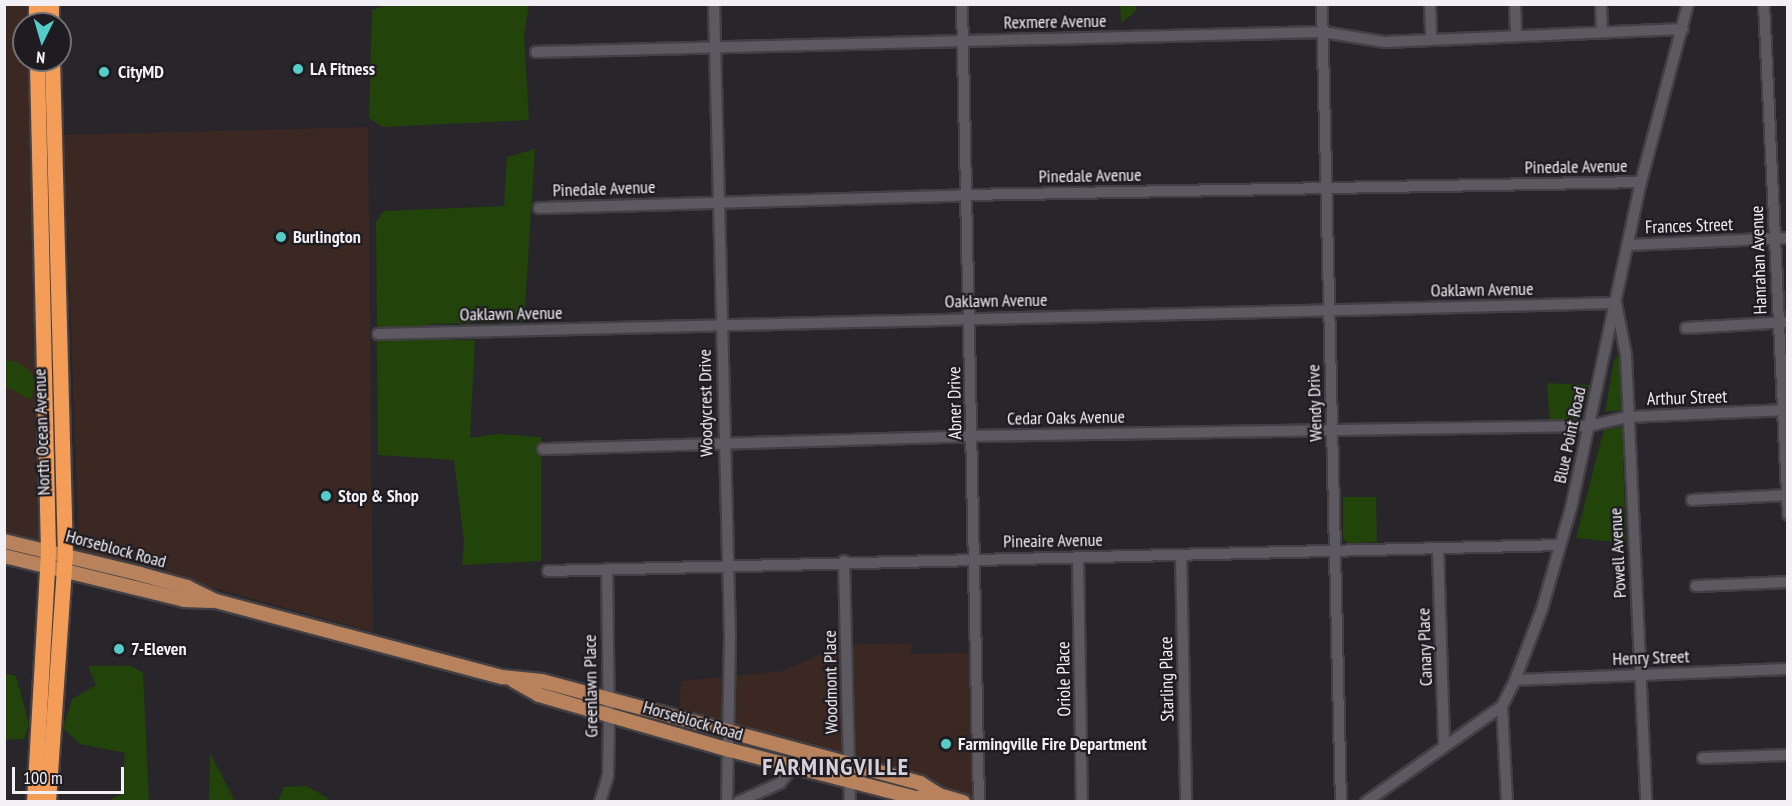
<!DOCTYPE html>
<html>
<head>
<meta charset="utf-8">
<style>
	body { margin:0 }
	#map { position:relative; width:1792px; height:806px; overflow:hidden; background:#28252b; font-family:"PT Sans Narrow",sans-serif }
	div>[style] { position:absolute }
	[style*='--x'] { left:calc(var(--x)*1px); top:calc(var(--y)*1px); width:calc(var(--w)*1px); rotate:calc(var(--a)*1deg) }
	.commercial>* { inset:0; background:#3b2822 }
	.green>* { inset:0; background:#22430a }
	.roads { filter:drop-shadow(2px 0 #424044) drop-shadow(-2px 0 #424044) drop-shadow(0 2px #424044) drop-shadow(0 -2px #424044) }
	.minor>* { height:10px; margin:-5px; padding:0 5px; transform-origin:5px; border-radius:5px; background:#5d5961 }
	.major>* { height:14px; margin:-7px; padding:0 7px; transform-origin:7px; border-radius:7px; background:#b8825c }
	.highway>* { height:15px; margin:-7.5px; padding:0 7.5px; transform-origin:7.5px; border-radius:7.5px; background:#f49d58 }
	.dots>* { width:16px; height:16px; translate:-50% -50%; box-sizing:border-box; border:3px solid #1e1b21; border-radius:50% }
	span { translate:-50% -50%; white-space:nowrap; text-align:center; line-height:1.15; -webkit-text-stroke:4.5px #1e1b21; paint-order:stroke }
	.street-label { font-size:18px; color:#f2f0f4 }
	.poi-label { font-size:18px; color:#f2f0f4; font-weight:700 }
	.left { translate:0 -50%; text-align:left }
	.district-label { font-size:24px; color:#d6d1da; font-weight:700; letter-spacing:1.5px }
	.frame { position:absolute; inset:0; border:6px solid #f2f0f4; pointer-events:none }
	.north { position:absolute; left:12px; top:12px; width:60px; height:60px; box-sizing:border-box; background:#1e1b21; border:2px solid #737075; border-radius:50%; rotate:185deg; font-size:16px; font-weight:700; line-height:24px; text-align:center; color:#f2f0f4 }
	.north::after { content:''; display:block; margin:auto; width:21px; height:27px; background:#54cdc9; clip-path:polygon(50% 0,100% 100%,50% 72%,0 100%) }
	.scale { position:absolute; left:12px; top:767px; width:112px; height:27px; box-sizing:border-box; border:3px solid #f2f0f4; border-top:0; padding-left:8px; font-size:18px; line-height:21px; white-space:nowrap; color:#f2f0f4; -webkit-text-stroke:4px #1e1b21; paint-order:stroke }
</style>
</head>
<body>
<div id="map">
	<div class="commercial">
		<i style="clip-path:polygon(27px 4px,24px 60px,28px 60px,38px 545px,5px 537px,4px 5px)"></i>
		<i style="clip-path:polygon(368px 127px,373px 632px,79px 551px,64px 135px)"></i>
		<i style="clip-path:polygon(911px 643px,911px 654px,969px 653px,974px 797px,986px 801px,917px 801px,679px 718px,681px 681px,783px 671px,842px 645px)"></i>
	</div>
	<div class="green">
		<i style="clip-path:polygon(391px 4px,529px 5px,524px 35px,529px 120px,383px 127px,369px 118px,372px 10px)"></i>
		<i style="clip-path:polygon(1120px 5px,1137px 5px,1135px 12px,1121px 23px)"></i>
		<i style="clip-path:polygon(535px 149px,524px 322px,429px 324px,429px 340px,475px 340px,470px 438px,497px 434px,541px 437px,541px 561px,462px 565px,464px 542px,454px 460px,378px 455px,376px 222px,384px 211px,504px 206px,507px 157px)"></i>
		<i style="clip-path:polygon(1619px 355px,1622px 410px,1605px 412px,1614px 360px)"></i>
		<i style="clip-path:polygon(4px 359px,19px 363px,32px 373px,35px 383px,31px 400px,5px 386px)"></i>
		<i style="clip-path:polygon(1547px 383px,1590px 385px,1580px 420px,1550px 422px)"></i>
		<i style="clip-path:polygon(1622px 427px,1626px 543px,1576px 538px,1604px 429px)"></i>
		<i style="clip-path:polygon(1343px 497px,1376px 497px,1377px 542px,1349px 543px,1343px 539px)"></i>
		<i style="clip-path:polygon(88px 666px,131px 666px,143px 673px,149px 801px,108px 801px,122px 793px,125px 753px,80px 744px,63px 728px,72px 699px,96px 685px)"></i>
		<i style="clip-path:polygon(4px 673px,16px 676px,29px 724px,24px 739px,5px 740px)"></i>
		<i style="clip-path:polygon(210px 753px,232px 795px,234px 801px,209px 801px)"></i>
		<i style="clip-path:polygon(306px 786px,328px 798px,326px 801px,278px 801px,284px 787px)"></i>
	</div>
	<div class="roads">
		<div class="minor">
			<i style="--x:714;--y:4;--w:630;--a:88.55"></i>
			<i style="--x:730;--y:634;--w:168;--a:91"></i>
			<i style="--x:962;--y:4;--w:798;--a:88.78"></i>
			<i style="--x:1322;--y:4;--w:798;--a:88.64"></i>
			<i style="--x:1430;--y:4;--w:35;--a:88"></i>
			<i style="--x:1515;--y:4;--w:30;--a:88"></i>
			<i style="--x:1601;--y:4;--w:28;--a:88"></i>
			<i style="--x:1764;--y:4;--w:511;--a:87.31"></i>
			<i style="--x:536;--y:52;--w:787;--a:-1.46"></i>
			<i style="--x:1323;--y:32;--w:63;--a:9.2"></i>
			<i style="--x:1385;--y:42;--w:298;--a:-2.5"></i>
			<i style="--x:539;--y:208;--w:427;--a:-1.7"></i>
			<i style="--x:966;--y:195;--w:675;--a:-1.1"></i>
			<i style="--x:1628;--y:245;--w:160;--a:-2.5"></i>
			<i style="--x:1686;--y:328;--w:102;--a:-3.4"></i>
			<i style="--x:378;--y:334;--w:1238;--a:-1.43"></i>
			<i style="--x:1616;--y:303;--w:53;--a:79.1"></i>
			<i style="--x:1626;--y:355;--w:447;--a:87.4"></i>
			<i style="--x:543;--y:449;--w:429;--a:-1.7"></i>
			<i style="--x:972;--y:436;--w:617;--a:-0.93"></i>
			<i style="--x:1589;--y:426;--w:39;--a:-13"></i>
			<i style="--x:1627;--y:417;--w:161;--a:-2.5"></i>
			<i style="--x:1692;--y:500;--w:96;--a:-3"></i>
			<i style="--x:1438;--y:549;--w:196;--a:88.2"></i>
			<i style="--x:1181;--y:555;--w:247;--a:88.8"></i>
			<i style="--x:1078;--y:557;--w:245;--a:89.1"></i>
			<i style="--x:844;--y:561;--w:241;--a:88.6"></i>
			<i style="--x:548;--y:571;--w:1011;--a:-1.47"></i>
			<i style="--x:1696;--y:586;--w:92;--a:-2.5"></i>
			<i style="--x:1515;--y:680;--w:273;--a:-2.3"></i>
			<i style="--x:1502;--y:706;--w:96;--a:87"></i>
			<i style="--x:1703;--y:758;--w:85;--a:-2"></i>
			<i style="--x:600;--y:802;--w:27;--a:-73"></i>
			<i style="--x:608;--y:776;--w:50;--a:-88.9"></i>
			<i style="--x:609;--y:726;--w:157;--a:-90.7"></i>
			<i style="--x:738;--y:802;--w:46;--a:-24.3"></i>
			<i style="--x:780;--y:783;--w:21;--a:-51"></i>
			<i style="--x:1366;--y:802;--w:166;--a:-35.2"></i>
			<i style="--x:1502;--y:706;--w:29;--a:-63"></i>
			<i style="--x:1515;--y:680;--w:76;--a:-69.2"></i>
			<i style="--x:1542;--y:609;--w:105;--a:-74"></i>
			<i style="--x:1571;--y:508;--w:333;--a:-77.9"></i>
			<i style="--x:1641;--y:182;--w:184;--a:-75.2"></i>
		</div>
		<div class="major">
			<i style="--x:4;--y:541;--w:140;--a:13.6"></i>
			<i style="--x:140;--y:574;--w:49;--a:15.5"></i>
			<i style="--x:187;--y:587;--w:32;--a:26"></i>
			<i style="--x:216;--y:601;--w:296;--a:14.9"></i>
			<i style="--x:502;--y:677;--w:40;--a:5.7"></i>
			<i style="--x:542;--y:681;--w:392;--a:15.1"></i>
			<i style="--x:920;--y:783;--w:22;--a:32"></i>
			<i style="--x:939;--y:795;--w:25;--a:16"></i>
			<i style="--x:4;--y:556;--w:185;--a:13.7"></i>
			<i style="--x:184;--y:600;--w:27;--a:2"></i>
			<i style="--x:514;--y:681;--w:29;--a:29"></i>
			<i style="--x:539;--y:695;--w:199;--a:16.1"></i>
			<i style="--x:730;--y:750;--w:192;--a:14.5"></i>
			<i style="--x:916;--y:798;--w:23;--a:-7"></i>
		</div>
		<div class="highway">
			<i style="--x:36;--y:4;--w:20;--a:90"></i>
			<i style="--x:51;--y:4;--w:20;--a:90"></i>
			<i style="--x:34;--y:802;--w:252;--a:-86.8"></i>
			<i style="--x:48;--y:550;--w:490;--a:-91.3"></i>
			<i style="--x:48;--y:802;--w:248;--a:-86.1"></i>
			<i style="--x:65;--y:555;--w:495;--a:-91.5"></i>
		</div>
	</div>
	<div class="dots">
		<i style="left:298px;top:69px;background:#54cdc9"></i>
		<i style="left:104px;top:72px;background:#54cdc9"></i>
		<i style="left:281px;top:237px;background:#54cdc9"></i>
		<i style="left:326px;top:496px;background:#54cdc9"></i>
		<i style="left:119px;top:649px;background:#54cdc9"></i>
		<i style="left:946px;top:744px;background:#54cdc9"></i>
	</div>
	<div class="street-label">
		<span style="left:1055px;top:22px;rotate:-1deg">Rexmere Avenue</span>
		<span style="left:1576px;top:167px;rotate:-1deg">Pinedale Avenue</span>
		<span style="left:1090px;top:176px;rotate:-1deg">Pinedale Avenue</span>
		<span style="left:604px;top:189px;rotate:-2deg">Pinedale Avenue</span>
		<span style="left:1689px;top:226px;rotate:-2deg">Frances Street</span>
		<span style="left:1759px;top:260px;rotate:-92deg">Hanrahan Avenue</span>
		<span style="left:1482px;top:290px;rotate:-1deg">Oaklawn Avenue</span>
		<span style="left:996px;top:301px;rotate:-1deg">Oaklawn Avenue</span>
		<span style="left:511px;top:314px;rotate:-1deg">Oaklawn Avenue</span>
		<span style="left:1687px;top:398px;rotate:-2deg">Arthur Street</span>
		<span style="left:706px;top:403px;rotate:-91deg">Woodycrest Drive</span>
		<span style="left:955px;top:403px;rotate:-91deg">Abner Drive</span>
		<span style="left:1315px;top:403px;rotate:-92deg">Wendy Drive</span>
		<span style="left:1066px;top:418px;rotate:-1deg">Cedar Oaks Avenue</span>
		<span style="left:42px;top:432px;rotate:-92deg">North Ocean Avenue</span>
		<span style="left:1570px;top:435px;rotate:-78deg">Blue Point Road</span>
		<span style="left:1053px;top:541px;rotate:-1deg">Pineaire Avenue</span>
		<span style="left:116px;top:549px;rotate:15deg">Horseblock Road</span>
		<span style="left:1618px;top:553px;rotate:-93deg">Powell Avenue</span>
		<span style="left:1425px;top:647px;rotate:-92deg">Canary Place</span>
		<span style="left:1651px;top:658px;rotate:-2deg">Henry Street</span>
		<span style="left:1064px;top:679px;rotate:-91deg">Oriole Place</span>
		<span style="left:1167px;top:679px;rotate:-91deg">Starling Place</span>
		<span style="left:831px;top:682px;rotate:-91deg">Woodmont Place</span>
		<span style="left:591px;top:686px;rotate:-91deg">Greenlawn Place</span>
		<span style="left:693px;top:721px;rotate:16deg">Horseblock Road</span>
	</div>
	<div class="poi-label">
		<span class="left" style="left:310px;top:69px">LA Fitness</span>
		<span class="left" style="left:118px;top:72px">CityMD</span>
		<span class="left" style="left:293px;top:237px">Burlington</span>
		<span class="left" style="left:338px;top:496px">Stop &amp; Shop</span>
		<span class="left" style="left:131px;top:649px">7-Eleven</span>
		<span class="left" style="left:958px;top:744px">Farmingville Fire Department</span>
	</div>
	<div class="district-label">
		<span style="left:836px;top:767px">FARMINGVILLE</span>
	</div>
	<div class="frame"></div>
	<div class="north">N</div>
	<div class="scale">100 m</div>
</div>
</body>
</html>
